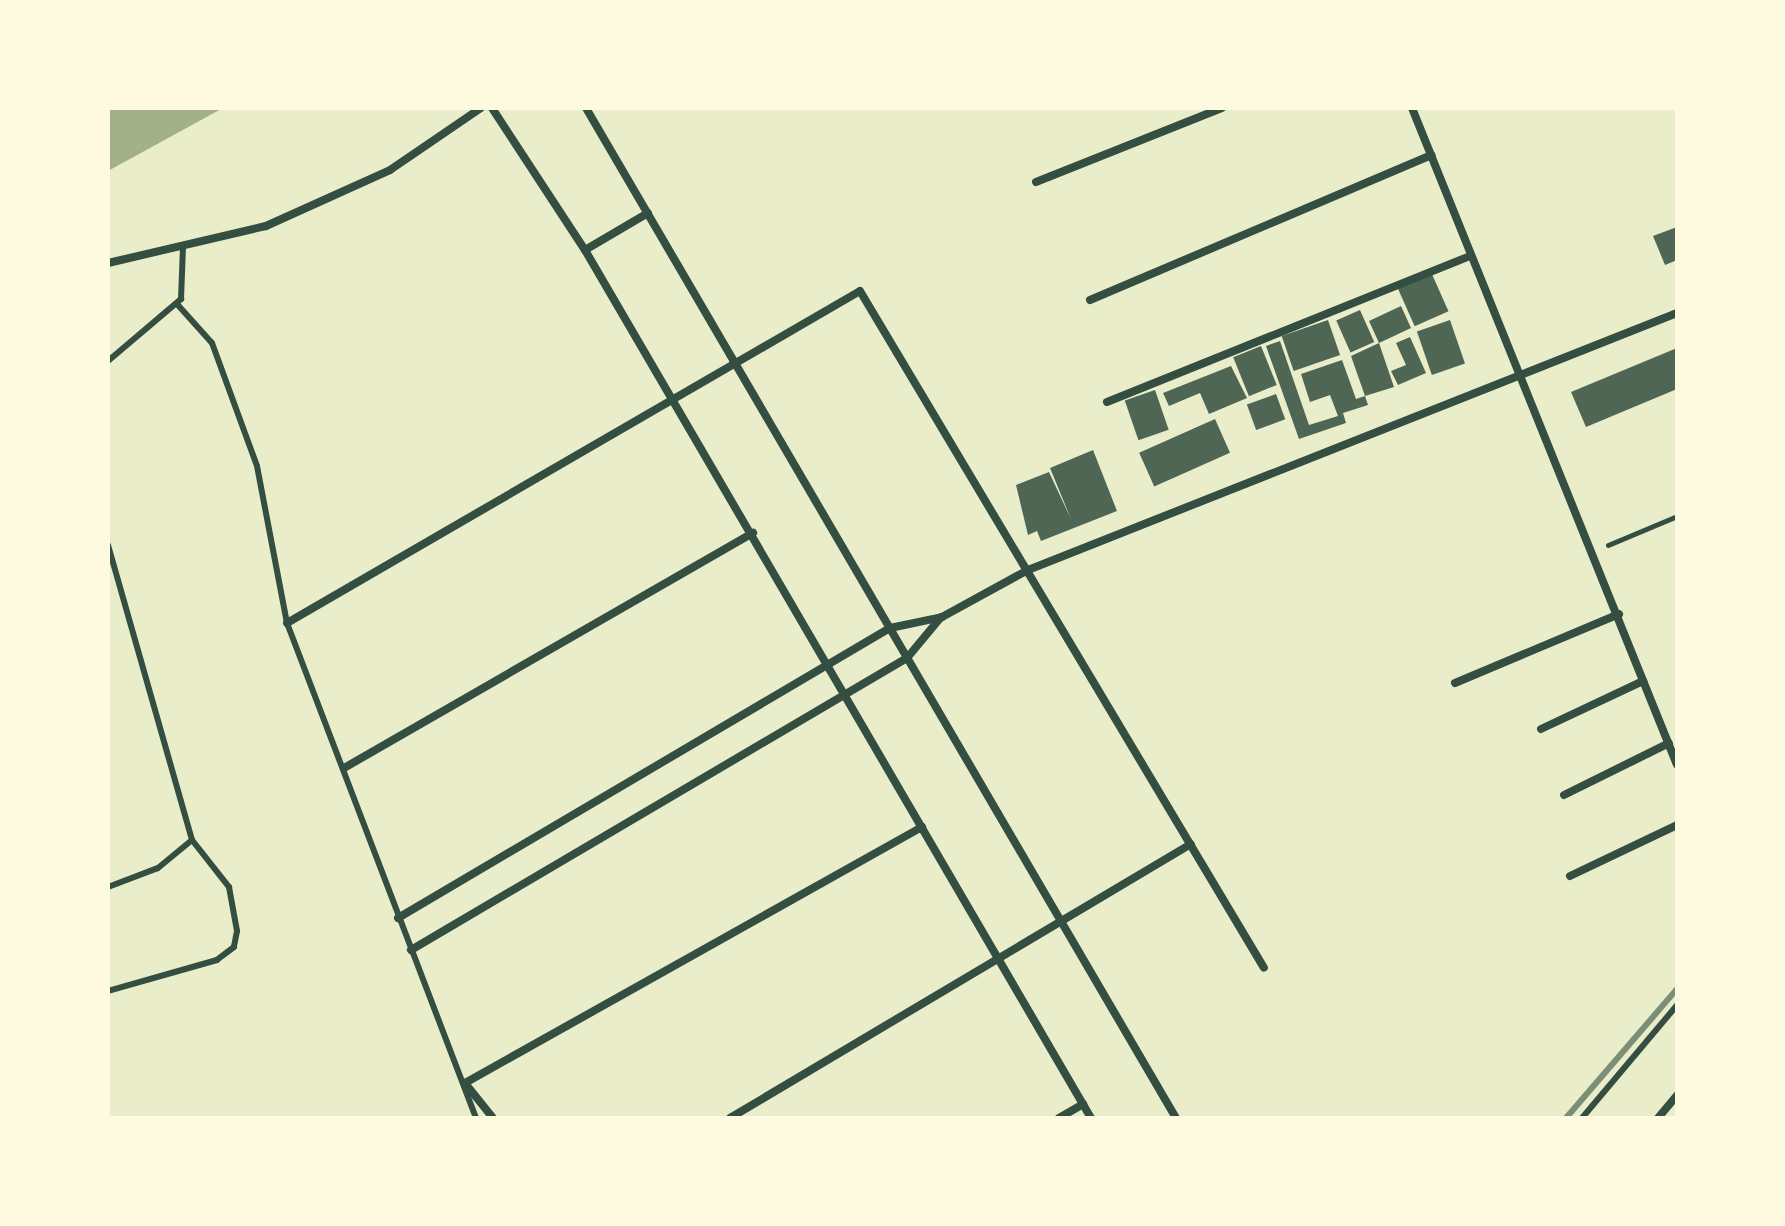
<!DOCTYPE html>
<html>
<head>
<meta charset="utf-8">
<style>
	body { margin:0 }
	#map { position:relative; width:1785px; height:1226px; overflow:hidden; background:#e9edc9; font-family:"Roboto Condensed",sans-serif }
	div>[style] { position:absolute }
	[style*='--x'] { left:calc(var(--x)*1px); top:calc(var(--y)*1px); width:calc(var(--w)*1px); rotate:calc(var(--a)*1deg) }
	.water>* { inset:0; background:#a3b18a }
	.building>* { inset:0; background:#4f6655; transform-origin:0 0 }
	.path>* { height:5px; margin:-2.5px; padding:0 2.5px; transform-origin:2.5px; border-radius:2.5px; background:#344e41 }
	.service>* { height:6px; margin:-3px; padding:0 3px; transform-origin:3px; border-radius:3px; background:#344e41 }
	.minor>* { height:8px; margin:-4px; padding:0 4px; transform-origin:4px; border-radius:4px; background:#344e41 }
	.rail>* { height:6px; margin:-3px; padding:0 3px; transform-origin:3px; border-radius:3px; background:#7c8e77 }
	span { translate:-50% -50%; white-space:nowrap; text-align:center; line-height:1.15; -webkit-text-stroke:8px #fefae0; paint-order:stroke }
	.frame { position:absolute; inset:0; border:110px solid #fefae0; pointer-events:none }
</style>
</head>
<body>
<div id="map">
	<div class="water">
		<i style="clip-path:polygon(108px 108px,223px 108px,108px 171px)"></i>
	</div>
	<div class="building">
		<i style="clip-path:polygon(1677px 227px,1677px 260px,1665px 265px,1653px 236px)"></i>
		<i style="left:1431px;top:272px;width:43px;height:37px;rotate:66deg"></i>
		<i style="clip-path:polygon(1401px 306px,1411px 328px,1379px 343px,1394px 387px,1365px 396px,1351px 356px,1379px 343px,1369px 321px)"></i>
		<i style="left:1360px;top:310px;width:35px;height:26px;rotate:66deg"></i>
		<i style="left:1328px;top:320px;width:37px;height:49px;rotate:71deg"></i>
		<i style="left:1450px;top:320px;width:46px;height:35px;rotate:71deg"></i>
		<i style="clip-path:polygon(1410px 337px,1426px 373px,1398px 385px,1391px 371px,1406px 365px,1396px 343px)"></i>
		<i style="clip-path:polygon(1280px 341px,1309px 425px,1338px 416px,1330px 395px,1310px 402px,1301px 374px,1342px 360px,1356px 399px,1365px 396px,1368px 405px,1343px 413px,1346px 423px,1299px 439px,1266px 346px)"></i>
		<i style="left:1261px;top:346px;width:42px;height:30px;rotate:68deg"></i>
		<i style="clip-path:polygon(1677px 348px,1677px 389px,1586px 427px,1571px 392px)"></i>
		<i style="clip-path:polygon(1231px 366px,1247px 398px,1209px 414px,1200px 393px,1169px 406px,1163px 393px)"></i>
		<i style="left:1155px;top:390px;width:42px;height:32px;rotate:71deg"></i>
		<i style="left:1276px;top:394px;width:27px;height:31px;rotate:70deg"></i>
		<i style="left:1215px;top:419px;width:37px;height:83px;rotate:66deg"></i>
		<i style="clip-path:polygon(1093px 450px,1117px 511px,1041px 541px,1037px 531px,1028px 535px,1016px 485px,1049px 472px,1071px 519px,1050px 468px)"></i>
	</div>
	<div class="path">
		<i style="--x:1608;--y:545;--w:75;--a:-22.8"></i>
	</div>
	<div class="service">
		<i style="--x:177;--y:304;--w:52;--a:48.1"></i>
		<i style="--x:212;--y:343;--w:131;--a:69.9"></i>
		<i style="--x:257;--y:466;--w:160;--a:79.2"></i>
		<i style="--x:287;--y:623;--w:530;--a:69.1"></i>
		<i style="--x:108;--y:361;--w:96;--a:-40.3"></i>
		<i style="--x:181;--y:299;--w:53;--a:-87.8"></i>
		<i style="--x:108;--y:545;--w:307;--a:74.1"></i>
		<i style="--x:192;--y:840;--w:60;--a:51.8"></i>
		<i style="--x:229;--y:887;--w:45;--a:79.7"></i>
		<i style="--x:237;--y:931;--w:16;--a:101"></i>
		<i style="--x:234;--y:947;--w:21;--a:143"></i>
		<i style="--x:217;--y:960;--w:113;--a:164.1"></i>
		<i style="--x:108;--y:887;--w:53;--a:-20.8"></i>
		<i style="--x:158;--y:868;--w:44;--a:-39.5"></i>
		<i style="--x:1582;--y:1118;--w:148;--a:-49.9"></i>
	</div>
	<div class="minor">
		<i style="--x:492;--y:108;--w:170;--a:56.8"></i>
		<i style="--x:585;--y:250;--w:1005;--a:59.76"></i>
		<i style="--x:586;--y:108;--w:1170;--a:59.71"></i>
		<i style="--x:1412;--y:108;--w:708;--a:68.03"></i>
		<i style="--x:1036;--y:182;--w:200;--a:-21.7"></i>
		<i style="--x:585;--y:250;--w:73;--a:-30.4"></i>
		<i style="--x:108;--y:263;--w:162;--a:-13.2"></i>
		<i style="--x:266;--y:226;--w:136;--a:-24.3"></i>
		<i style="--x:390;--y:170;--w:110;--a:-34.3"></i>
		<i style="--x:1090;--y:300;--w:371;--a:-23"></i>
		<i style="--x:1107;--y:402;--w:391;--a:-21.9"></i>
		<i style="--x:287;--y:623;--w:662;--a:-30.09"></i>
		<i style="--x:860;--y:291;--w:788;--a:59.17"></i>
		<i style="--x:1455;--y:683;--w:178;--a:-22.8"></i>
		<i style="--x:1541;--y:729;--w:113;--a:-25.2"></i>
		<i style="--x:344;--y:768;--w:472;--a:-29.9"></i>
		<i style="--x:1564;--y:795;--w:117;--a:-26.3"></i>
		<i style="--x:1570;--y:876;--w:119;--a:-25.5"></i>
		<i style="--x:398;--y:918;--w:571;--a:-30.52"></i>
		<i style="--x:890;--y:628;--w:53;--a:-11.9"></i>
		<i style="--x:942;--y:617;--w:98;--a:-28.7"></i>
		<i style="--x:1028;--y:570;--w:698;--a:-21.6"></i>
		<i style="--x:411;--y:950;--w:576;--a:-30.49"></i>
		<i style="--x:907;--y:658;--w:53;--a:-50.3"></i>
		<i style="--x:493;--y:1118;--w:45;--a:-128.7"></i>
		<i style="--x:465;--y:1083;--w:524;--a:-29.26"></i>
		<i style="--x:730;--y:1118;--w:536;--a:-30.73"></i>
		<i style="--x:1059;--y:1118;--w:28;--a:-30"></i>
		<i style="--x:1658;--y:1118;--w:30;--a:-50"></i>
	</div>
	<div class="rail">
		<i style="--x:1566;--y:1118;--w:170;--a:-49.3"></i>
	</div>
	<div class="frame"></div>
</div>
</body>
</html>
